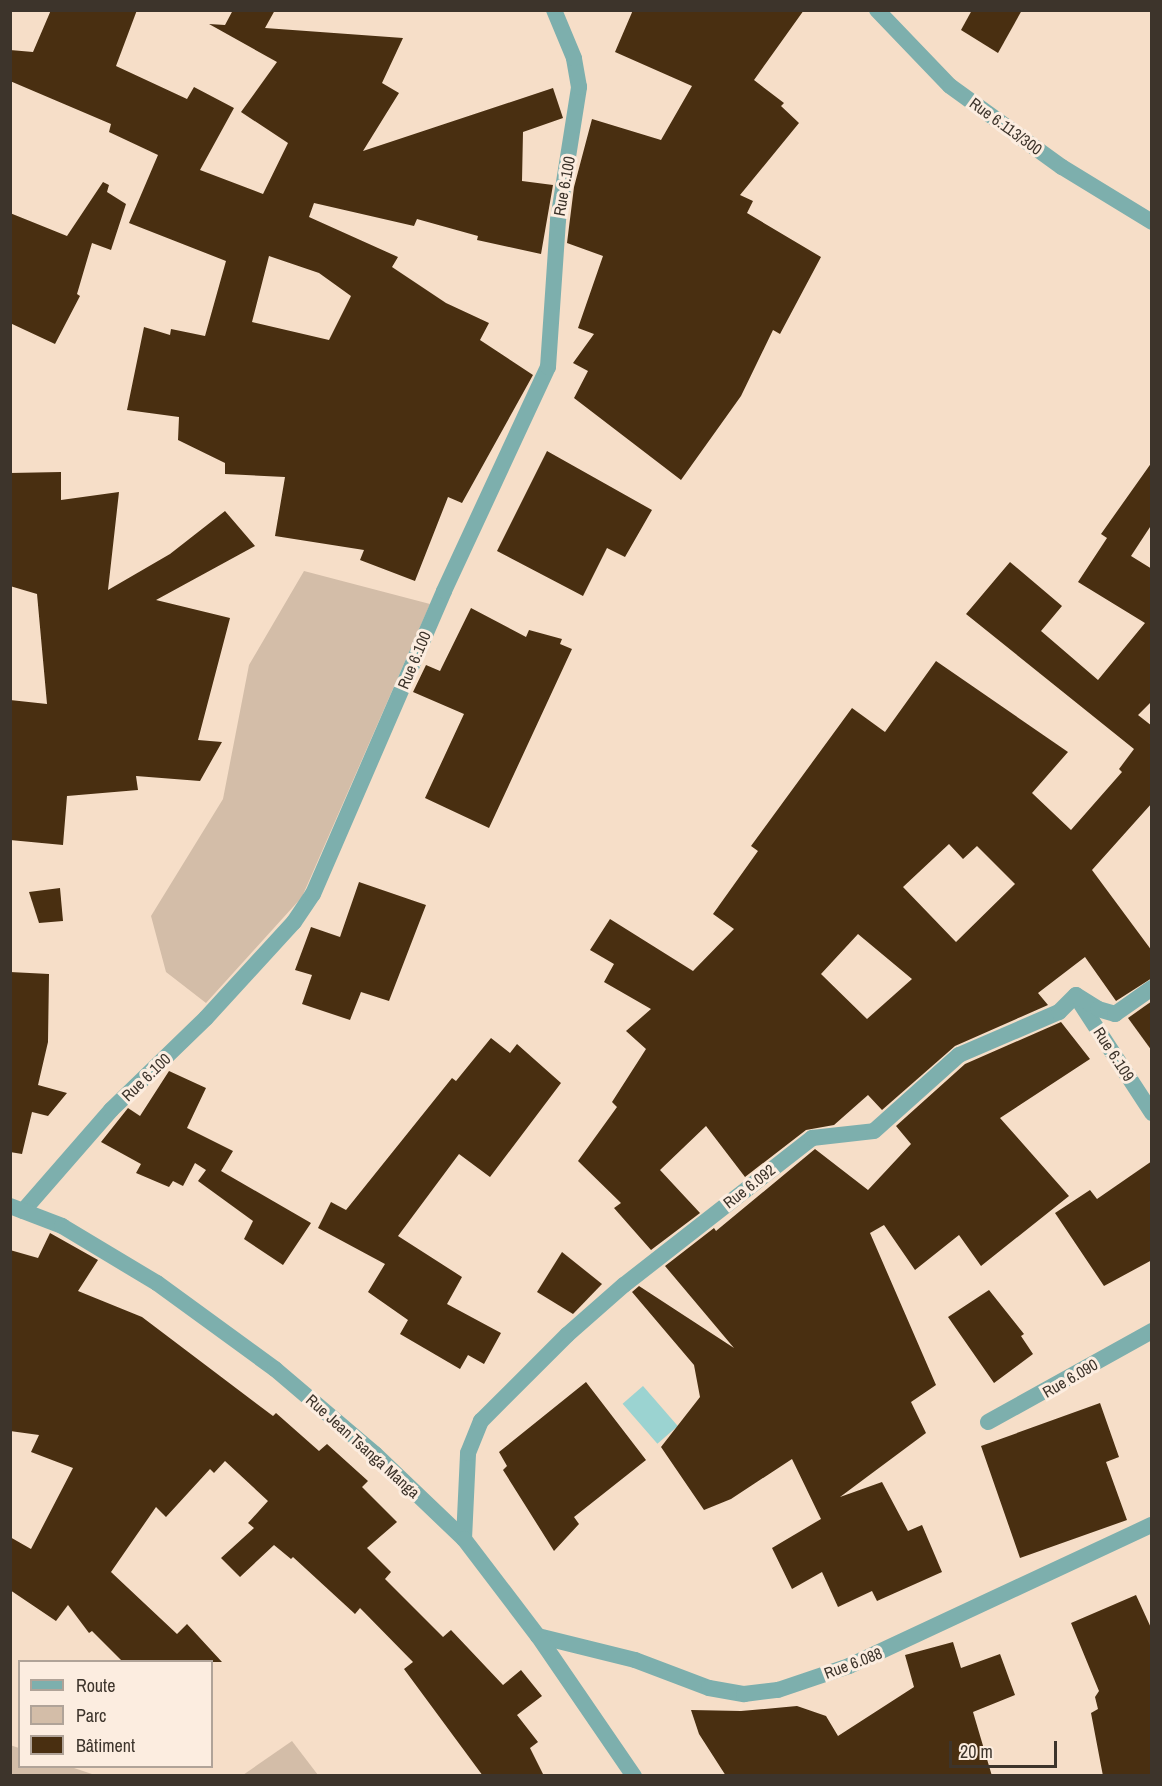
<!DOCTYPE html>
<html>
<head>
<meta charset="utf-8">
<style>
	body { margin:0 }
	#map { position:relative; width:1162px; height:1786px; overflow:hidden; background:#f6dec8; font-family:"Archivo Narrow",sans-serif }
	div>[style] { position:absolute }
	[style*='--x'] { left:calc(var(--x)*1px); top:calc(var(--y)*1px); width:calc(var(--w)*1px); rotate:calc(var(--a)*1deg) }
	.green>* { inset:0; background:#d3bda8 }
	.water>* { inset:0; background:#9bd3d1; transform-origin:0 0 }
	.building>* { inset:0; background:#492f11 }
	.minor>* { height:16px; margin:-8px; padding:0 8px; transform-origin:8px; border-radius:8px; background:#7dafad }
	.tertiary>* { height:16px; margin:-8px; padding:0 8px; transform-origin:8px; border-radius:8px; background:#7dafad }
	span { translate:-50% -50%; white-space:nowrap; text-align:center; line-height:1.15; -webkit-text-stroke:6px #fcede0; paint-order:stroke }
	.street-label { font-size:16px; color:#3d342b }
	.frame { position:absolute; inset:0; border:12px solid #3d342b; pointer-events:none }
	.legend { position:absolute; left:18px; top:1660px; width:195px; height:108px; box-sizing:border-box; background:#fcede0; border:2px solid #b0a398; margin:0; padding:8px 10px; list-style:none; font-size:18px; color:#3d342b }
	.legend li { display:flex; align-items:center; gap:12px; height:30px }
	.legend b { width:30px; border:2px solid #b0a398 }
	.scale { position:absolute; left:949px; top:1741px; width:108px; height:27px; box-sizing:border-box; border:3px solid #3d342b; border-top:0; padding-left:8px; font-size:18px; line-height:21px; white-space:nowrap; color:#3d342b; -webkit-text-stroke:4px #fcede0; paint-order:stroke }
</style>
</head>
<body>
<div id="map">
	<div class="green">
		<i style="clip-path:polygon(304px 571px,430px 604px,302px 897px,206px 1003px,166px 972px,151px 916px,223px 799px,249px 665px)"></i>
		<i style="clip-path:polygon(292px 1741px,318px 1775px,243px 1775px)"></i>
		<i style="clip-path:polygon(10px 1745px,19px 1748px,20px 1766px,71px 1767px,95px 1775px,11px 1775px)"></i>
	</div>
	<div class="water">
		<i style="left:643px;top:1386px;width:53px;height:27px;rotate:49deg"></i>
	</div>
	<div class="building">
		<i style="clip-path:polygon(evenodd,51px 10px,137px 10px,116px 66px,187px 99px,194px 87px,234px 108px,200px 170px,263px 194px,288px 143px,241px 112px,277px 62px,209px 24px,225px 25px,233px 10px,275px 10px,265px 28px,403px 38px,382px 83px,399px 93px,363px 151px,553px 88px,563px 118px,523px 132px,522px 181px,553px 185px,541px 254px,477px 240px,478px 236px,417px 219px,414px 226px,314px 203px,309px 217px,398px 257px,392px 267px,446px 303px,489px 323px,480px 340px,533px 375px,462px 503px,448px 497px,415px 581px,360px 560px,364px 550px,275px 536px,285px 477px,225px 474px,225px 463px,178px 440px,179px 417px,127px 410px,144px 327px,170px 335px,171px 329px,205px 336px,226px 261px,129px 223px,158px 155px,109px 132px,111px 124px,10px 81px,10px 50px,33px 52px,51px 10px,269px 256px,319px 273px,351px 296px,329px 340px,252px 322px,269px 256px)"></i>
		<i style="clip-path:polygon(633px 10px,804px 10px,754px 80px,784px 103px,781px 106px,799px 123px,740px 195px,753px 201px,747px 213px,821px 257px,780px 334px,773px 330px,741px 396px,681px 480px,574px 398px,588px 371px,573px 363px,594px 334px,578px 328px,603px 256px,567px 243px,574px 187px,592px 119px,661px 140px,692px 86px,615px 52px)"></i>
		<i style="clip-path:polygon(972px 10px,1022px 10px,998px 53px,961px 30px)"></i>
		<i style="clip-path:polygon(103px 182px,109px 185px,107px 192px,126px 204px,111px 250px,92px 243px,77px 294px,80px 296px,55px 344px,10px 323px,10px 213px,67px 236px)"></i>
		<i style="clip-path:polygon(547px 451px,652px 510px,625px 557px,607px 548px,583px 596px,497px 551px)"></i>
		<i style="clip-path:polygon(evenodd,1152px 462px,1152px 524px,1131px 556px,1152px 569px,1152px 701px,1138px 715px,1152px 726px,1152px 803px,1092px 870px,1152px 951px,1152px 978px,1116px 1001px,1085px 957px,1038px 993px,1048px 1005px,955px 1046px,882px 1110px,868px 1095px,834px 1125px,806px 1130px,745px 1177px,706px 1126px,660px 1170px,700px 1213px,651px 1250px,614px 1208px,621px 1203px,578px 1161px,617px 1107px,612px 1102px,646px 1049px,626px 1031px,651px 1009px,604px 982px,614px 964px,590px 950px,610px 919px,693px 971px,734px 929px,713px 914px,758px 851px,751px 846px,852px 708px,885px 732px,936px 661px,1068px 752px,1032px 793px,1071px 830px,1122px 772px,1119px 769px,1134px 749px,966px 614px,1010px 562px,1062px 606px,1041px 631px,1098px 680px,1145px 623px,1078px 582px,1107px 538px,1101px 534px,1152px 462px,949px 844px,963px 859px,977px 846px,1015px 884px,956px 942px,903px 887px,949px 844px,1152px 462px,858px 934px,912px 979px,867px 1019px,821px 974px,858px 934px)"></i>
		<i style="clip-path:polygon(61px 472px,61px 500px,119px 492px,108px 590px,170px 554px,225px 511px,255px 546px,156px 600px,230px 618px,198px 740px,222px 742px,200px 781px,136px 776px,138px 790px,67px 796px,63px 845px,10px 840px,10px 700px,47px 704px,37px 594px,10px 586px,10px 473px)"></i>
		<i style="clip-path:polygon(471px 608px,526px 637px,529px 630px,562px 639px,560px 644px,572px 649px,489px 828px,425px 798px,464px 714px,413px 692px,426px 665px,440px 671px)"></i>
		<i style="clip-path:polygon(359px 882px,426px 905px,389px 1001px,361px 992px,350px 1020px,302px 1004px,312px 975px,295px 970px,311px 927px,340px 937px)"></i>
		<i style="clip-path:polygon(60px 888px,63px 921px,39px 923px,29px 892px)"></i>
		<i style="clip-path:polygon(10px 972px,49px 974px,48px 1042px,38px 1085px,67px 1093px,48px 1116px,32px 1112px,22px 1154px,10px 1152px)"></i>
		<i style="clip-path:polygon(1152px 1001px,1152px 1051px,1128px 1018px)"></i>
		<i style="clip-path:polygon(1061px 1022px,1090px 1059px,1000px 1118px,1069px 1196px,981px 1266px,959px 1235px,915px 1270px,884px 1225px,870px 1233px,936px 1385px,911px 1402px,926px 1433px,840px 1497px,882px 1482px,908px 1531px,922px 1525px,942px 1572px,877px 1601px,872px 1591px,838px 1607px,822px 1572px,792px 1589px,772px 1548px,821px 1519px,792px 1459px,731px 1499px,704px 1510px,661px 1447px,700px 1397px,694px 1365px,632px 1292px,639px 1286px,734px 1348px,665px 1266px,714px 1228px,716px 1231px,815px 1149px,868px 1190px,911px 1144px,896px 1126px,965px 1064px)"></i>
		<i style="clip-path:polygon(491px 1038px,510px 1053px,517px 1044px,561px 1083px,490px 1177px,459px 1154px,398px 1236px,462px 1277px,447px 1304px,501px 1333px,484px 1364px,468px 1355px,460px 1369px,400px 1334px,408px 1320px,368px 1292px,385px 1264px,318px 1228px,331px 1202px,346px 1210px,452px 1078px,456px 1081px)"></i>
		<i style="clip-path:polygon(169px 1071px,206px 1088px,187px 1128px,233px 1151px,221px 1171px,311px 1223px,283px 1265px,244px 1239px,253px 1221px,198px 1181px,206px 1170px,195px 1163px,183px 1186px,173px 1181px,169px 1187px,136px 1173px,141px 1164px,101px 1142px,128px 1108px,140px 1116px)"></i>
		<i style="clip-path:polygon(1152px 1161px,1152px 1260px,1104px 1286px,1055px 1213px,1090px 1190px,1097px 1199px)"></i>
		<i style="clip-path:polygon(50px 1233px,98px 1260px,78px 1291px,142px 1317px,273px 1416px,276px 1413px,319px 1451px,327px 1444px,368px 1481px,362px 1487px,397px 1522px,367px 1548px,391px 1572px,385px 1579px,443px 1637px,451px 1630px,503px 1685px,521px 1670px,542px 1696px,517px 1715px,538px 1742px,530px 1748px,544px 1776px,483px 1776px,404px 1669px,413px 1662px,360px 1608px,355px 1614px,293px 1557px,291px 1559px,274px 1545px,240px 1577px,221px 1558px,254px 1528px,248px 1523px,268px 1501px,225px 1461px,214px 1473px,210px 1469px,166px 1517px,156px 1507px,111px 1572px,177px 1634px,187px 1624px,222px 1662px,123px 1662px,92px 1631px,89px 1633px,68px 1605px,56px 1621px,10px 1590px,10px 1537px,31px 1549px,73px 1468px,31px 1452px,39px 1435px,10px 1431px,10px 1250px,38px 1258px)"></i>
		<i style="clip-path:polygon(562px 1252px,602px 1284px,573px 1314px,537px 1292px)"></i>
		<i style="clip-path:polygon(989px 1290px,1024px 1334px,1021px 1336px,1033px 1354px,994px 1383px,948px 1317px)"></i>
		<i style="clip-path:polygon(586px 1382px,646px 1460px,574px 1517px,579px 1524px,554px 1551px,503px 1470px,507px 1466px,499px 1452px)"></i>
		<i style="clip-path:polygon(1100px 1403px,1119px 1457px,1106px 1462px,1127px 1520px,1020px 1558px,981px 1446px)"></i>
		<i style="clip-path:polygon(1136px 1595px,1152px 1630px,1152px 1776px,1103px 1776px,1091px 1713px,1098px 1709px,1095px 1697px,1099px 1691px,1071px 1623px)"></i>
		<i style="clip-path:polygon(953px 1642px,961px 1668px,1000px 1654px,1015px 1695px,973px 1712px,992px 1776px,726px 1776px,699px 1734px,691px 1710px,741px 1711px,797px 1706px,826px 1716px,838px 1736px,914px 1687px,905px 1655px)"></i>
	</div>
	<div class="minor">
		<i style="--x:877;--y:10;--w:105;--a:46.2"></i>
		<i style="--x:950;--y:86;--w:138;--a:35.9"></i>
		<i style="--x:1062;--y:167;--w:105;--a:31.4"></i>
		<i style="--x:1079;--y:1001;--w:134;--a:56.9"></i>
		<i style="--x:23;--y:1211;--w:134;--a:-48.9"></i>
		<i style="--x:111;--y:1110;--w:132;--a:-44.1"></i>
		<i style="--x:206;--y:1018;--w:130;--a:-47.5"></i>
		<i style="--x:294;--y:922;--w:34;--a:-56"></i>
		<i style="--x:313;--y:894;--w:330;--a:-66.6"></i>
		<i style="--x:444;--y:591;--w:247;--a:-65.1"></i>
		<i style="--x:548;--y:367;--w:147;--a:-86.1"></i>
		<i style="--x:558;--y:220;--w:135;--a:-81"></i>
		<i style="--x:579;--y:87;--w:29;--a:-100"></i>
		<i style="--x:574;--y:58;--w:52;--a:-112.6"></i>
		<i style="--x:988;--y:1422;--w:188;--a:-29"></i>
		<i style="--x:464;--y:1539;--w:86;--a:-87.3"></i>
		<i style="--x:468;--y:1453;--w:35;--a:-68"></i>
		<i style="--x:481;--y:1421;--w:122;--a:-45"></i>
		<i style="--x:567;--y:1335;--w:76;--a:-41.3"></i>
		<i style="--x:624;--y:1285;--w:239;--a:-38"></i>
		<i style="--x:812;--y:1138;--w:62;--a:-6.4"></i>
		<i style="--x:874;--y:1131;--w:114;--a:-41.8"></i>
		<i style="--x:959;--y:1055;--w:109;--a:-23.3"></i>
		<i style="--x:1059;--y:1012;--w:24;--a:-45"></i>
		<i style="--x:1076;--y:995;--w:26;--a:32"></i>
		<i style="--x:1098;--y:1009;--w:18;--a:16"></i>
		<i style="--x:1115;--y:1014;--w:45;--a:-35.1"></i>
		<i style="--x:538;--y:1636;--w:100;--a:13.9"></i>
		<i style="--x:635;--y:1660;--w:79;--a:20.7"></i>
		<i style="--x:709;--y:1688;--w:36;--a:10"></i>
		<i style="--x:744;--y:1694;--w:34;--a:-7"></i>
		<i style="--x:778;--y:1690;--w:75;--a:-18.7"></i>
		<i style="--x:849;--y:1666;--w:334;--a:-25"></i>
	</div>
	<div class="tertiary">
		<i style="--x:10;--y:1206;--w:56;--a:21"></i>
		<i style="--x:62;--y:1226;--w:111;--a:31"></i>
		<i style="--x:157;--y:1283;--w:146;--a:36.1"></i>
		<i style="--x:275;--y:1369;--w:131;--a:40.4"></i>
		<i style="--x:375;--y:1454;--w:123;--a:43.7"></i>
		<i style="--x:464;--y:1539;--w:122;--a:52.7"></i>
		<i style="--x:538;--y:1636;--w:170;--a:55.6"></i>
	</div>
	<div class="street-label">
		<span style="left:1006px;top:126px;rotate:36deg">Rue 6.113/300</span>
		<span style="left:564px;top:186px;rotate:-80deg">Rue 6.100</span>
		<span style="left:414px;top:660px;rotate:-67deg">Rue 6.100</span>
		<span style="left:1114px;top:1054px;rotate:57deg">Rue 6.109</span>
		<span style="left:146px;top:1077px;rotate:-44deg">Rue 6.100</span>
		<span style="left:749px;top:1186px;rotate:-38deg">Rue 6.092</span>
		<span style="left:1070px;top:1378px;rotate:-30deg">Rue 6.090</span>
		<span style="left:363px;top:1446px;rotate:42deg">Rue Jean Tsanga Manga</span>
		<span style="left:853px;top:1663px;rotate:-21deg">Rue 6.088</span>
	</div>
	<div class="frame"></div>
	<ul class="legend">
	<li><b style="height:8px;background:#7dafad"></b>Route</li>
	<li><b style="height:16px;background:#d3bda8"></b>Parc</li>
	<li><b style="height:16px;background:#492f11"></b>Bâtiment</li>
	</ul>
	<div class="scale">20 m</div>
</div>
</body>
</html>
